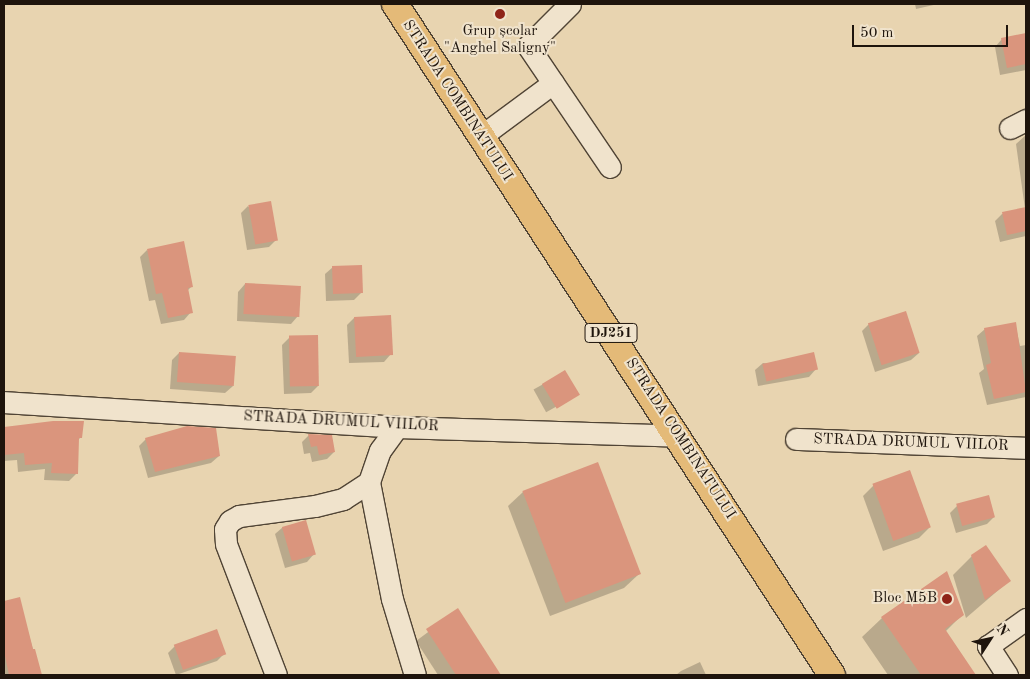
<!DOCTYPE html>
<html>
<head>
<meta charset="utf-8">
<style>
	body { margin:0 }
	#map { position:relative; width:1030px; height:679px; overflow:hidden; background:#e8d4b0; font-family:"Old Standard TT",serif }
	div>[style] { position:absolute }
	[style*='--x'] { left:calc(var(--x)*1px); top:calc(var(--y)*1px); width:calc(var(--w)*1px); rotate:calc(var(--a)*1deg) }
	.shadow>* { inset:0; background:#0003; transform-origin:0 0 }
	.building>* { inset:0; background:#da957d; transform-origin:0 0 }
	.roads { filter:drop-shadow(1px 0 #504435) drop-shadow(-1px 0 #504435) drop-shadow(0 1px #504435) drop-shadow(0 -1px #504435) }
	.minor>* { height:21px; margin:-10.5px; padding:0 10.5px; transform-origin:10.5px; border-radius:10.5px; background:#f0e3cc }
	.major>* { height:26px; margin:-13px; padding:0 13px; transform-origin:13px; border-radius:13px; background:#e4ba78 }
	.dots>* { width:14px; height:14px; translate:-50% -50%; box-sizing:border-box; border:2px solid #f0e3cc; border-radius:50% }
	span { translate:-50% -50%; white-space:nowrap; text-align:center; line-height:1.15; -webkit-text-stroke:4px #f0e3cc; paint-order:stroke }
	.shield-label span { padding:1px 4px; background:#f0e3cc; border:1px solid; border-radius:4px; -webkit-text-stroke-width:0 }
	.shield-label { font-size:14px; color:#1e140c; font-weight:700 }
	.poi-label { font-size:15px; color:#1e140c }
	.right { translate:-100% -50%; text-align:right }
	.street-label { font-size:15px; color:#1e140c }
	.frame { position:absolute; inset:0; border:5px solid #1e140c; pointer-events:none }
	.north { position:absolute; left:965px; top:614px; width:50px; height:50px; -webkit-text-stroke:4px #f0e3cc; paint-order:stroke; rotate:55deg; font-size:14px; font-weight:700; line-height:20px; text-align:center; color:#1e140c }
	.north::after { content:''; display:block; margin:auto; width:18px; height:22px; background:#1e140c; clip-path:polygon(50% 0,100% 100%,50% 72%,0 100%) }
	.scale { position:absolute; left:852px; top:25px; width:156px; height:22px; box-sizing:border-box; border:2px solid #1e140c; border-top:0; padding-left:6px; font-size:15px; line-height:18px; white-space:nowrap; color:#1e140c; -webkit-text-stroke:4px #f0e3cc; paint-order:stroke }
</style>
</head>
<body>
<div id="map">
	<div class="shadow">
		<i style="clip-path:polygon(915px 4px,938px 4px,916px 9px)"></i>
		<i style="clip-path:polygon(1026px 35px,1026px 70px,1000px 75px,995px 47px,1002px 39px)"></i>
		<i style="clip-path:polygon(1026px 135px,1026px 236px,1000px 242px,995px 221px,1002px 214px,1025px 209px,1016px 144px)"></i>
		<i style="clip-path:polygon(248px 206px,276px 240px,269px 247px,247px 250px,241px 213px)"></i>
		<i style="clip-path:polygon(147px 250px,192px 286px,187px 291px,191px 312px,184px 320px,161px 324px,155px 300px,149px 301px,140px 257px)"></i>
		<i style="clip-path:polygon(333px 267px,361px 293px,354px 300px,326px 301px,325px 274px)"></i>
		<i style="clip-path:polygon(245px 284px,298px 316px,291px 324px,237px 321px,238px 292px)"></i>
		<i style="clip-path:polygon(355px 317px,391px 354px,384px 362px,349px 363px,347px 325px)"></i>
		<i style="clip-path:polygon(1015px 323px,1020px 346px,1026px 345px,1026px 397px,987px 405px,979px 373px,984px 369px,977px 336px,985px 329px)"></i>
		<i style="clip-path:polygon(869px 324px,919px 353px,911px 360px,875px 372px,862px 331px)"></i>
		<i style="clip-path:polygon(290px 337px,318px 386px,311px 393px,284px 394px,282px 345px)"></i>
		<i style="clip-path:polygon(179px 353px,233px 386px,225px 393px,170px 389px,172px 360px)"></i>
		<i style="clip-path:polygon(763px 363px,816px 369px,809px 377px,758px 386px,755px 370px)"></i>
		<i style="left:565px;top:372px;width:26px;height:36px;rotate:61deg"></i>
		<i style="clip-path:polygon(4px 425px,4px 428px,81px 437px,78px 440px,77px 473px,69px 481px,44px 480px,45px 469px,18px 472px,17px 460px,4px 461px)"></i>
		<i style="clip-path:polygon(309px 435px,334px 452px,327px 459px,312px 462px,310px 453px,304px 454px,302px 442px)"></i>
		<i style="clip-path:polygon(146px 439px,219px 456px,211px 463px,148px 478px,139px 446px)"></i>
		<i style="clip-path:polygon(874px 485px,930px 527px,919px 538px,883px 551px,863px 496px)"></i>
		<i style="clip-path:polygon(523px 492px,639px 574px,624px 588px,550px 616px,508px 506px)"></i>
		<i style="clip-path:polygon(957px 506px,994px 517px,987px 524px,956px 533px,950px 513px)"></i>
		<i style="clip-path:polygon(283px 527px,314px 554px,307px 562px,285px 568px,275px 534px)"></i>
		<i style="clip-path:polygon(972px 556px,1009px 581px,966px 618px,953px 575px)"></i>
		<i style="clip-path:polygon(19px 599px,40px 675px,4px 675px,4px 602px)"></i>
		<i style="clip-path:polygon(458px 610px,499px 675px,438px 675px,416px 641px)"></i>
		<i style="clip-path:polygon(962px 615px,945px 632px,974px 675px,888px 675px,862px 637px,882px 618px)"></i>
		<i style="clip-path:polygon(175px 646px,225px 653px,217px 661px,176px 675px,168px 653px)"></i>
		<i style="clip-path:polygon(700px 662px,706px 675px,676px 675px,681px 671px)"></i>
	</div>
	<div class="building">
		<i style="clip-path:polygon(1026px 33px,1026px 64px,1007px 68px,1001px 38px)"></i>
		<i style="left:271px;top:201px;width:40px;height:23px;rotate:80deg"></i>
		<i style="clip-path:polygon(1026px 207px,1026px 231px,1007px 235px,1002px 212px)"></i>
		<i style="clip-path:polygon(184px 241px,193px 287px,188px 288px,193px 313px,168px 318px,162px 293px,156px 294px,147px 249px)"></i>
		<i style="left:362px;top:265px;width:28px;height:30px;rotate:88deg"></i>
		<i style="left:245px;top:283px;width:56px;height:31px;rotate:3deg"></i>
		<i style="left:906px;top:311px;width:44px;height:40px;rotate:72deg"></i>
		<i style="left:391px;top:315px;width:40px;height:37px;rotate:87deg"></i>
		<i style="clip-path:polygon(1016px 322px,1026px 392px,994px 399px,986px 365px,991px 363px,984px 328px)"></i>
		<i style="left:318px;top:335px;width:51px;height:29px;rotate:89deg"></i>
		<i style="left:179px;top:352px;width:57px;height:30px;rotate:4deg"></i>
		<i style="left:814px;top:352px;width:18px;height:53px;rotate:77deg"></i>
		<i style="left:565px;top:370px;width:29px;height:27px;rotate:59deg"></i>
		<i style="clip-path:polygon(53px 421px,84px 421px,82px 438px,79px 438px,78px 474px,51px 473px,52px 463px,25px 465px,24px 453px,4px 455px,4px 427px)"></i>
		<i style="clip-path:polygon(187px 426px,216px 428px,220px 456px,155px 472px,145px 438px)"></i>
		<i style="clip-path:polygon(308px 434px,332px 435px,335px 452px,319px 455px,317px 446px,311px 447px)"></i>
		<i style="left:598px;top:462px;width:120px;height:81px;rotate:69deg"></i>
		<i style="left:910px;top:470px;width:61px;height:40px;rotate:70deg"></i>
		<i style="left:989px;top:495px;width:23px;height:34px;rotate:75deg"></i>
		<i style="left:306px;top:520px;width:36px;height:25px;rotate:74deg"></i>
		<i style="clip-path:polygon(986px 545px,1011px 581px,985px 600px,971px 555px)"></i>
		<i style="clip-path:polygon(947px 571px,964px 615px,945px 629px,976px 675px,921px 675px,881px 617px)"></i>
		<i style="clip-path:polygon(20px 597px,33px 649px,35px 649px,42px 675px,9px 675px,4px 651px,4px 601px)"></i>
		<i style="clip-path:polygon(458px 608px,501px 675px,456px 675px,426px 629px)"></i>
		<i style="left:217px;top:629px;width:27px;height:46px;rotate:70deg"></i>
	</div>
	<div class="roads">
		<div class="minor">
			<i style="--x:570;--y:4;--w:59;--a:135"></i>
			<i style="--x:528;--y:46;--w:146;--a:55.9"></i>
			<i style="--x:1010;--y:128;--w:18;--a:-27"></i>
			<i style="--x:480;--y:137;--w:91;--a:-36.5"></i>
			<i style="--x:4;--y:402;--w:394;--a:3.6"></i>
			<i style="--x:397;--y:427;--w:282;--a:1.8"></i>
			<i style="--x:397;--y:427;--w:29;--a:126"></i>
			<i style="--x:380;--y:450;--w:34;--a:109"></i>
			<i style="--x:369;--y:482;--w:119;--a:78.9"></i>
			<i style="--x:392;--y:599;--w:79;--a:73.2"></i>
			<i style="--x:796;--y:439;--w:230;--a:2.2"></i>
			<i style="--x:276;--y:675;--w:140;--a:-110.9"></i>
			<i style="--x:226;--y:544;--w:15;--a:-94"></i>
			<i style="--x:225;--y:529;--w:9;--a:-58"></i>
			<i style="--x:230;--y:521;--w:10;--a:-29"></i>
			<i style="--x:239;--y:516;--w:77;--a:-7.5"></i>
			<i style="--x:315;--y:506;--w:29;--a:-14"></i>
			<i style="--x:343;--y:499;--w:31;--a:-33"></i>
			<i style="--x:1007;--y:675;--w:35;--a:-123"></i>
			<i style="--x:988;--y:646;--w:47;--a:-35.4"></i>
		</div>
		<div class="major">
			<i style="--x:395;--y:4;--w:801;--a:56.93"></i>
		</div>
	</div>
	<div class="dots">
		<i style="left:500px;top:14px;background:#8f2418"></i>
		<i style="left:947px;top:599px;background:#8f2418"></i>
	</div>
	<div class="shield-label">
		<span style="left:611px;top:333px">DJ251</span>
	</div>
	<div class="poi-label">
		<span style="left:500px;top:40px">Grup școlar<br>"Anghel Saligny"</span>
		<span class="right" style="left:937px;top:599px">Bloc M5B</span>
	</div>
	<div class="street-label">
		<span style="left:457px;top:101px;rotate:57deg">STRADA COMBINATULUI</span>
		<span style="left:341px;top:422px;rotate:3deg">STRADA DRUMUL VIILOR</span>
		<span style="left:680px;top:439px;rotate:57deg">STRADA COMBINATULUI</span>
		<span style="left:911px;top:443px;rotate:2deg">STRADA DRUMUL VIILOR</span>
	</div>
	<div class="frame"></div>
	<div class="north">N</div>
	<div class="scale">50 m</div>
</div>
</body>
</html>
